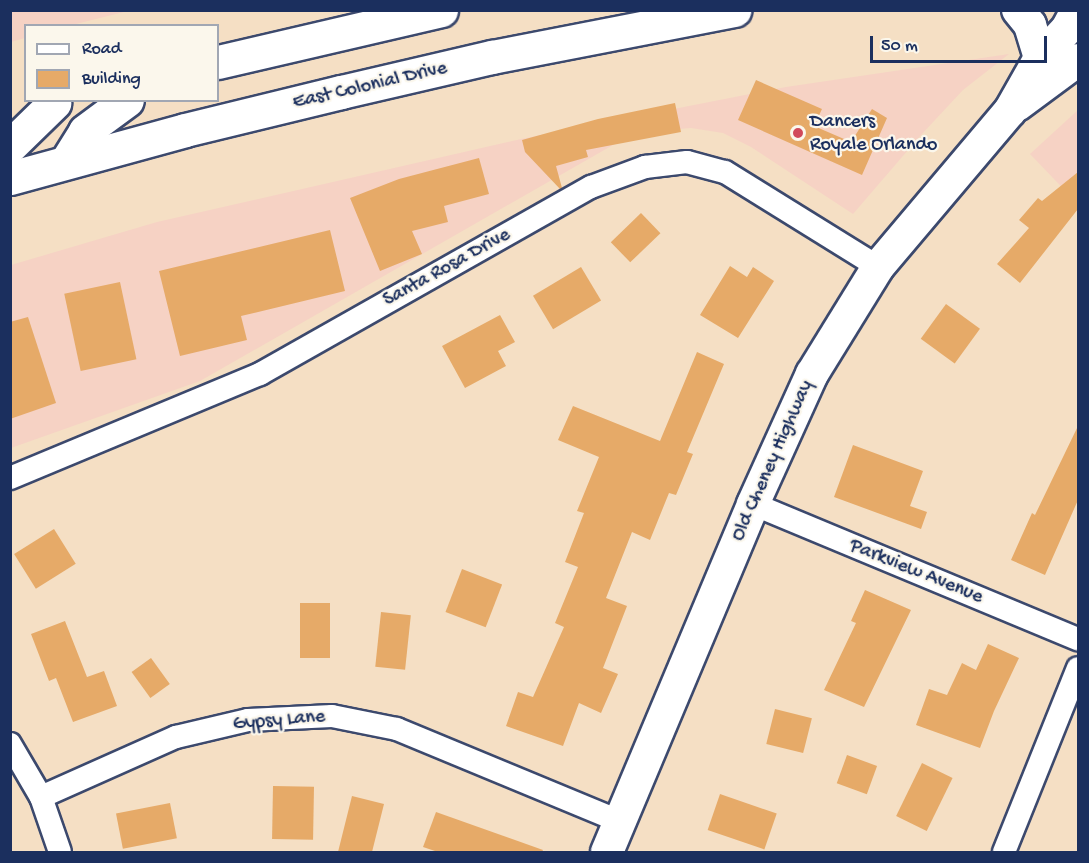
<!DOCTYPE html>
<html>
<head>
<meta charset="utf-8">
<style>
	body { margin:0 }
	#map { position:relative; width:1089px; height:863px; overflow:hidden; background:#f5dfc4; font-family:"Gochi Hand",sans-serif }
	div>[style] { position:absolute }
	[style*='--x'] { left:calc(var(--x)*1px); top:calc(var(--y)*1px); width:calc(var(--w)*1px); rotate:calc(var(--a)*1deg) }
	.built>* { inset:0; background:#f6d2c4 }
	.building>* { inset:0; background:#e6aa68; transform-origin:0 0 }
	.roads { filter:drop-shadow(2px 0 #3c496d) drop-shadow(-2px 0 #3c496d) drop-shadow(0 2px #3c496d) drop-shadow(0 -2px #3c496d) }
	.street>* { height:22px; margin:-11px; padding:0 11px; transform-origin:11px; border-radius:11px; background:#fff }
	.secondary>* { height:32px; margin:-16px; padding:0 16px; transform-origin:16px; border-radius:16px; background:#fff }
	.highway>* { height:33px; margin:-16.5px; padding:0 16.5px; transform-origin:16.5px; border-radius:16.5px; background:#fff }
	.dots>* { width:16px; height:16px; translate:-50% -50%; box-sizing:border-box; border:3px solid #fbf7ec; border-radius:50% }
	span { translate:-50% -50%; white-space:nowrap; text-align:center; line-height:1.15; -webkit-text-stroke:4.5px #fbf7ec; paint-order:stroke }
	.street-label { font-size:20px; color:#1b2f5e }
	.poi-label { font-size:20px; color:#1b2f5e }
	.left { translate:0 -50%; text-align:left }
	.frame { position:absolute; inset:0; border:12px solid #1b2f5e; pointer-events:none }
	.legend { position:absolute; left:24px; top:24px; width:195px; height:78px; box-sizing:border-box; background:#fbf7ec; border:2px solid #a1a7b3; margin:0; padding:8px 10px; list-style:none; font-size:18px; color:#1b2f5e }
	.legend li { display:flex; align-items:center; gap:12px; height:30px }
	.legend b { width:30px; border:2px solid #a1a7b3 }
	.scale { position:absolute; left:870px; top:36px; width:177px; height:27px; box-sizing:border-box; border:3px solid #1b2f5e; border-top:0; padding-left:8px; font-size:18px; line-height:21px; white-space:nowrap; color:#1b2f5e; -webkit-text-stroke:4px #fbf7ec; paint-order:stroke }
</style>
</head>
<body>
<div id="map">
	<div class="built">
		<i style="clip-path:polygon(11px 10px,128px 10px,128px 11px,72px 25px,26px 26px,25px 38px,11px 42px)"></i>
		<i style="clip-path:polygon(1009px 54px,963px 90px,921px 135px,853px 214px,751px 147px,723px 133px,691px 128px,655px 131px,620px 141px,200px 381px,11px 448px,11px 265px,157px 222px,521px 139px,786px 87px)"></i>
		<i style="clip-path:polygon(1078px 110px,1078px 204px,1030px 154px)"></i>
	</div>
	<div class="building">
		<i style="clip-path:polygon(756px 80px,822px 109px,814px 126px,851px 142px,872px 109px,887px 118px,862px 175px,738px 120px)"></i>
		<i style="clip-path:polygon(675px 103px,681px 132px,586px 150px,588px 157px,556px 166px,562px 188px,560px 189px,525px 152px,522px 140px,598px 119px)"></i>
		<i style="clip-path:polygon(479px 158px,489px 194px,444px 206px,448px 222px,412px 231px,422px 254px,380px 271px,350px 198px,399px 179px)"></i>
		<i style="clip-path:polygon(1078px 172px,1078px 209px,1020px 283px,997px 264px,1029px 228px,1019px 220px,1038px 198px,1042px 201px)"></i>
		<i style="left:641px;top:213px;width:28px;height:42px;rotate:46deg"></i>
		<i style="clip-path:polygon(330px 230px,345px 291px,241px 316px,247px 340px,180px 356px,159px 271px)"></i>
		<i style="clip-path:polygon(730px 266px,747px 277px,753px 267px,774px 281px,738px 338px,700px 315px)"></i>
		<i style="left:581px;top:267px;width:39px;height:56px;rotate:59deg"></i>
		<i style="left:120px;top:282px;width:79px;height:57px;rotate:78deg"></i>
		<i style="left:946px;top:304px;width:42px;height:43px;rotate:36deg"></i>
		<i style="clip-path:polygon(500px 315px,515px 342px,498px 351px,506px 366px,465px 388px,442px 346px)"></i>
		<i style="clip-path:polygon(28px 317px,56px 403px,10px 419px,10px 322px)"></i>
		<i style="clip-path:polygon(697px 352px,724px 364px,687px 452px,693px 454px,676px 495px,669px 493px,650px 540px,632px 532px,606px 598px,627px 606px,603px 668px,618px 674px,601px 713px,579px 703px,563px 746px,506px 726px,518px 692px,533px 697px,564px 627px,555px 623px,578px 567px,565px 562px,584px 513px,577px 511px,599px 457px,558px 440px,573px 406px,660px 441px)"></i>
		<i style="clip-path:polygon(1078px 426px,1078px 500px,1045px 575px,1011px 560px,1032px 513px,1035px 515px)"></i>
		<i style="clip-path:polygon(853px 445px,923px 471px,910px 506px,927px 512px,921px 529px,834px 497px)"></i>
		<i style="left:54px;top:529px;width:41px;height:47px;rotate:58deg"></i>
		<i style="left:462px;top:569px;width:43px;height:46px;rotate:21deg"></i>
		<i style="clip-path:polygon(865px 590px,911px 610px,864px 707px,824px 690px,856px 623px,851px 621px)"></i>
		<i style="left:300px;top:603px;width:30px;height:55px"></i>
		<i style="left:381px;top:612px;width:30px;height:55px;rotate:6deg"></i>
		<i style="clip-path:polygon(65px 621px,87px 677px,104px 671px,117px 706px,73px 722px,56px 678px,49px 681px,31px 634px)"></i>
		<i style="clip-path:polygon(988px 644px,1019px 658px,994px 711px,980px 748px,916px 725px,929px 689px,947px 695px,962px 663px,976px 670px)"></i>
		<i style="left:151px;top:658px;width:32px;height:24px;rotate:54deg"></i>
		<i style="left:775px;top:709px;width:38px;height:36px;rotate:14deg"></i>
		<i style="left:847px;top:755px;width:32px;height:30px;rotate:20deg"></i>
		<i style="left:922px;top:763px;width:34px;height:59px;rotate:26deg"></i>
		<i style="left:273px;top:786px;width:41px;height:53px;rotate:1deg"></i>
		<i style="left:720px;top:794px;width:60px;height:38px;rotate:19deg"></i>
		<i style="clip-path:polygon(352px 796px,384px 804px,372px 852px,338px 852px)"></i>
		<i style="left:170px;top:803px;width:36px;height:55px;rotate:79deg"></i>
		<i style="clip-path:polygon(436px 812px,543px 850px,542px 852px,438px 852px,423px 847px)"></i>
	</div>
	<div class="roads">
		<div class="street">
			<i style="--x:10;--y:478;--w:271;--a:-22.6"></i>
			<i style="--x:260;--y:374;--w:380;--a:-29.5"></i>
			<i style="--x:591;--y:187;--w:58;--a:-20.3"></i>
			<i style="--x:645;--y:167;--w:42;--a:-6.8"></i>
			<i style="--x:687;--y:162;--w:39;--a:15"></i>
			<i style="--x:725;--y:172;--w:180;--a:31.8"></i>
			<i style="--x:753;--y:504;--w:352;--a:22.6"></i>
			<i style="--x:10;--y:744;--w:61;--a:59.7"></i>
			<i style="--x:41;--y:797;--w:58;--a:70.9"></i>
			<i style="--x:41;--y:797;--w:148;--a:-24"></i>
			<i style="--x:176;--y:737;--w:74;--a:-13.3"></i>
			<i style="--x:248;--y:720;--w:84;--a:-2.7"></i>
			<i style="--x:332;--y:716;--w:66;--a:11.3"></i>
			<i style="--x:397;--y:729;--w:240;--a:22.5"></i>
			<i style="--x:1004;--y:852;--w:198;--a:-68.1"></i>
		</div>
		<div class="secondary">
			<i style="--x:1018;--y:10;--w:19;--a:51"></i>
			<i style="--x:1030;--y:25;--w:34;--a:73"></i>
			<i style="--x:1017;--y:105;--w:76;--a:-36.4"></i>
			<i style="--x:607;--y:852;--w:377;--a:-67.2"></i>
			<i style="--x:753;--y:504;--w:143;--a:-65.6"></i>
			<i style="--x:812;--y:374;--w:126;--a:-58.3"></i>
			<i style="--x:878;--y:267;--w:204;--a:-49.8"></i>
			<i style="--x:1010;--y:111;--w:61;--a:-60.5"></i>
			<i style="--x:1040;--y:58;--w:40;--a:-47"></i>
			<i style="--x:1067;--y:29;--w:21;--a:-62"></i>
		</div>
		<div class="highway">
			<i style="--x:218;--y:62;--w:229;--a:-13.1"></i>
			<i style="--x:10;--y:146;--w:62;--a:-44.3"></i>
			<i style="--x:66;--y:162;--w:36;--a:-58"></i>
			<i style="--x:85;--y:131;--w:52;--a:-36.4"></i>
			<i style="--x:10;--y:178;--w:181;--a:-15.3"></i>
			<i style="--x:185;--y:130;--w:161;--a:-13.7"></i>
			<i style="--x:341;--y:92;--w:155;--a:-13.1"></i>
			<i style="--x:492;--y:57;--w:247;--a:-11"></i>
		</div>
	</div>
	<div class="dots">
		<i style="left:798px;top:133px;background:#d1495b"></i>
	</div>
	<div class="street-label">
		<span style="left:370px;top:86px;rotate:-13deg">East Colonial Drive</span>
		<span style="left:447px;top:268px;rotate:-29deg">Santa Rosa Drive</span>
		<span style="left:773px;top:461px;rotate:-66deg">Old Cheney Highway</span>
		<span style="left:916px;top:572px;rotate:22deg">Parkview Avenue</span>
		<span style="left:279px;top:721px;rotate:-5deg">Gypsy Lane</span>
	</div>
	<div class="poi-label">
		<span class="left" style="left:810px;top:134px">Dancers<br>Royale Orlando</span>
	</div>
	<div class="frame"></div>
	<ul class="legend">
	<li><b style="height:8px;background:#fff"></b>Road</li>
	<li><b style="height:16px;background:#e6aa68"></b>Building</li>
	</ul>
	<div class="scale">50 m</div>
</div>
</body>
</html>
